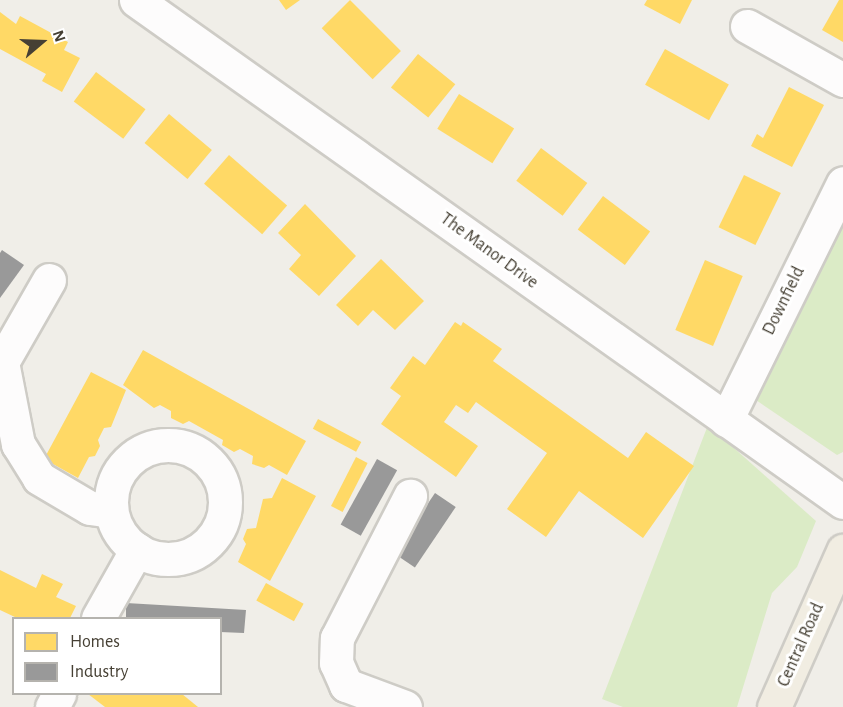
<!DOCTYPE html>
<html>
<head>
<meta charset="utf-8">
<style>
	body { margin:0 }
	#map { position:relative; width:843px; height:707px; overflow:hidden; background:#f0eee8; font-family:"Alegreya Sans",sans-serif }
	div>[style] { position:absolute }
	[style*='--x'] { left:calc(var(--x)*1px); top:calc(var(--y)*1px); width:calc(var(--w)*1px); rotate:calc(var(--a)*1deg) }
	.green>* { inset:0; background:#dbebc6 }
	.homes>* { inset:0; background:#ffd966; transform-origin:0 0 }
	.industry>* { inset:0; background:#999; transform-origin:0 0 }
	.roads { filter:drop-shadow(2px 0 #ceccc6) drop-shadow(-2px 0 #ceccc6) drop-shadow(0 2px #ceccc6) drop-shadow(0 -2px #ceccc6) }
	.minor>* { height:33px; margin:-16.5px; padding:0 16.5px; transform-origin:16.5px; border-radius:16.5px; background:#fdfcfc }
	.minor>.ring { margin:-16.5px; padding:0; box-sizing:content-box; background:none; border:33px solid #fdfcfc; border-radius:50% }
	.major>* { height:33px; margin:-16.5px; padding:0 16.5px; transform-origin:16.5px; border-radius:16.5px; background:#f1ede2 }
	span { translate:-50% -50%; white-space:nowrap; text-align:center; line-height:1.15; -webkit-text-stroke:6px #fff; paint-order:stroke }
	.street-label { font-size:18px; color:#464034 }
	.legend { position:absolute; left:12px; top:617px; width:210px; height:78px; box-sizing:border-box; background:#fff; border:2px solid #b5b3ae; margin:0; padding:8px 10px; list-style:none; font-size:18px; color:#464034 }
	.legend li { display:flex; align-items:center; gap:12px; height:30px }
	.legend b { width:30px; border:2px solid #b5b3ae }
	.north { position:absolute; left:12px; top:12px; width:60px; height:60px; -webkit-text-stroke:4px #fff; paint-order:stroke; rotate:71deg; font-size:16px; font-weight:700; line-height:24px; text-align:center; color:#464034 }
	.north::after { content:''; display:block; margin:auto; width:21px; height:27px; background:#464034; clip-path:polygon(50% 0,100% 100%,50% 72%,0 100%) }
</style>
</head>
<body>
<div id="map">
	<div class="green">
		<i style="clip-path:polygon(843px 214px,843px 452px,837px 455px,747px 394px)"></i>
		<i style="clip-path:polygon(708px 425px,816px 521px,797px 567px,772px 593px,737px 707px,623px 707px,602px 699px)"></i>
	</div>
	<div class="homes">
		<i style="clip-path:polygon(279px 0,300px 0,286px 10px)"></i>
		<i style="left:350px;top:0;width:72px;height:40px;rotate:45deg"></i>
		<i style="clip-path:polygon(647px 0,692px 0,680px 24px,644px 5px)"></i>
		<i style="clip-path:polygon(839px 0,843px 0,843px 42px,822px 30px)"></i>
		<i style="clip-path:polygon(0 12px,16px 24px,20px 16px,68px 42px,64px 50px,80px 58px,62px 92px,42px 81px,46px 74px,0 49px)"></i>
		<i style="left:665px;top:49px;width:73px;height:41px;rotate:29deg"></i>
		<i style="left:418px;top:54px;width:48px;height:43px;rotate:39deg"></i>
		<i style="left:96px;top:72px;width:62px;height:37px;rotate:37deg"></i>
		<i style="clip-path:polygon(789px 87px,824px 105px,792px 167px,751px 146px,757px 134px,763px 138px)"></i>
		<i style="left:459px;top:94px;width:65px;height:41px;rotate:32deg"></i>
		<i style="left:169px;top:114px;width:56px;height:38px;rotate:40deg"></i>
		<i style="left:541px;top:148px;width:58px;height:41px;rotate:37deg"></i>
		<i style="left:229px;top:155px;width:77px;height:38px;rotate:41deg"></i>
		<i style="left:744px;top:175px;width:41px;height:58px;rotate:26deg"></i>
		<i style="left:603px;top:196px;width:59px;height:42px;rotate:37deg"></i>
		<i style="clip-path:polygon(305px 204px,356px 256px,319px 296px,289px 269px,301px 255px,278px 233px)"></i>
		<i style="clip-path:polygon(381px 259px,424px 301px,395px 330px,373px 310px,358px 326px,336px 305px)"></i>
		<i style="left:705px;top:260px;width:41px;height:76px;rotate:23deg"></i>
		<i style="clip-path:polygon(455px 322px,461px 326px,463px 322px,502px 349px,493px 361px,628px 458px,646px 432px,694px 466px,643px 538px,579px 491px,546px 537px,507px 509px,547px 453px,476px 402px,468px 413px,456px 405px,444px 422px,478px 446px,456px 477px,381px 424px,401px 396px,390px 388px,413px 356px,425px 365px)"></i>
		<i style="clip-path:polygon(143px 350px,306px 441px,287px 475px,269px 465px,264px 468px,252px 464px,253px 456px,240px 449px,234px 452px,222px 445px,223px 440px,189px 421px,183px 424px,171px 418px,171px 411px,160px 405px,154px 408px,123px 385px)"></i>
		<i style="clip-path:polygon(91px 372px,126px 390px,111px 427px,104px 428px,98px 440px,100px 446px,95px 456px,89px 457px,78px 478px,44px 459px)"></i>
		<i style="left:318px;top:419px;width:49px;height:11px;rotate:28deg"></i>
		<i style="left:356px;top:457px;width:13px;height:55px;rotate:27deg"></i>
		<i style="clip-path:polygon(282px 478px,316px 496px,270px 581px,238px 562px,246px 544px,243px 539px,247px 529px,256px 528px,263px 499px,272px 498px)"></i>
		<i style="clip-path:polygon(0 570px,36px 588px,42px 574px,63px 584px,56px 597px,76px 606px,70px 618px,17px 618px,0 610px)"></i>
		<i style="left:266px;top:583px;width:43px;height:20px;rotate:29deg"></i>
		<i style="clip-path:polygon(88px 694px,182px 694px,198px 707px,105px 707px)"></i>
	</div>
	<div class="industry">
		<i style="clip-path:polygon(2px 250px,24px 265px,0 298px,0 253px)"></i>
		<i style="left:377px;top:459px;width:23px;height:75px;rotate:29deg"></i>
		<i style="left:435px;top:493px;width:25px;height:73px;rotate:34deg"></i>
		<i style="clip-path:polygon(126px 603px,246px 610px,244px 633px,220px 632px,220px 618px,126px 618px)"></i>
	</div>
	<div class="roads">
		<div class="minor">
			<i style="--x:136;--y:0;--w:867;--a:35.38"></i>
			<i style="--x:747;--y:26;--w:110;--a:29.4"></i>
			<i style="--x:49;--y:280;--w:95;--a:119.8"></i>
			<i style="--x:2;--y:362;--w:84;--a:79"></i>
			<i style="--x:18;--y:444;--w:40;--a:58"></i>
			<i style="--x:39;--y:478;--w:59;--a:30.5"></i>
			<i style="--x:90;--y:508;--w:21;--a:8"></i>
			<i style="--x:726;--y:420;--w:264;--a:-63.7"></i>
			<i class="ring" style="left:111px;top:445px;width:81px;height:81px"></i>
			<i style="--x:98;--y:618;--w:79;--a:-60.5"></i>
			<i style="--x:52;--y:707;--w:15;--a:-62"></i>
			<i style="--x:405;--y:707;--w:63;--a:-159.6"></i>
			<i style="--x:346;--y:685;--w:24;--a:-114"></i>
			<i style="--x:336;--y:663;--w:25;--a:-88"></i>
			<i style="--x:337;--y:638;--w:160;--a:-62.8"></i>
		</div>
		<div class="major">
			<i style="--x:774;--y:707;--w:171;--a:-66.1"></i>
		</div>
	</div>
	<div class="street-label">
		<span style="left:489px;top:251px;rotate:36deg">The Manor Drive</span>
		<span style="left:784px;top:301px;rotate:-64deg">Downfield</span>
		<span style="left:801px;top:645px;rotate:-66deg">Central Road</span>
	</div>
	<ul class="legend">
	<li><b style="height:16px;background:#ffd966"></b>Homes</li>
	<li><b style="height:16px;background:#999"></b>Industry</li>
	</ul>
	<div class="north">N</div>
</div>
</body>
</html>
